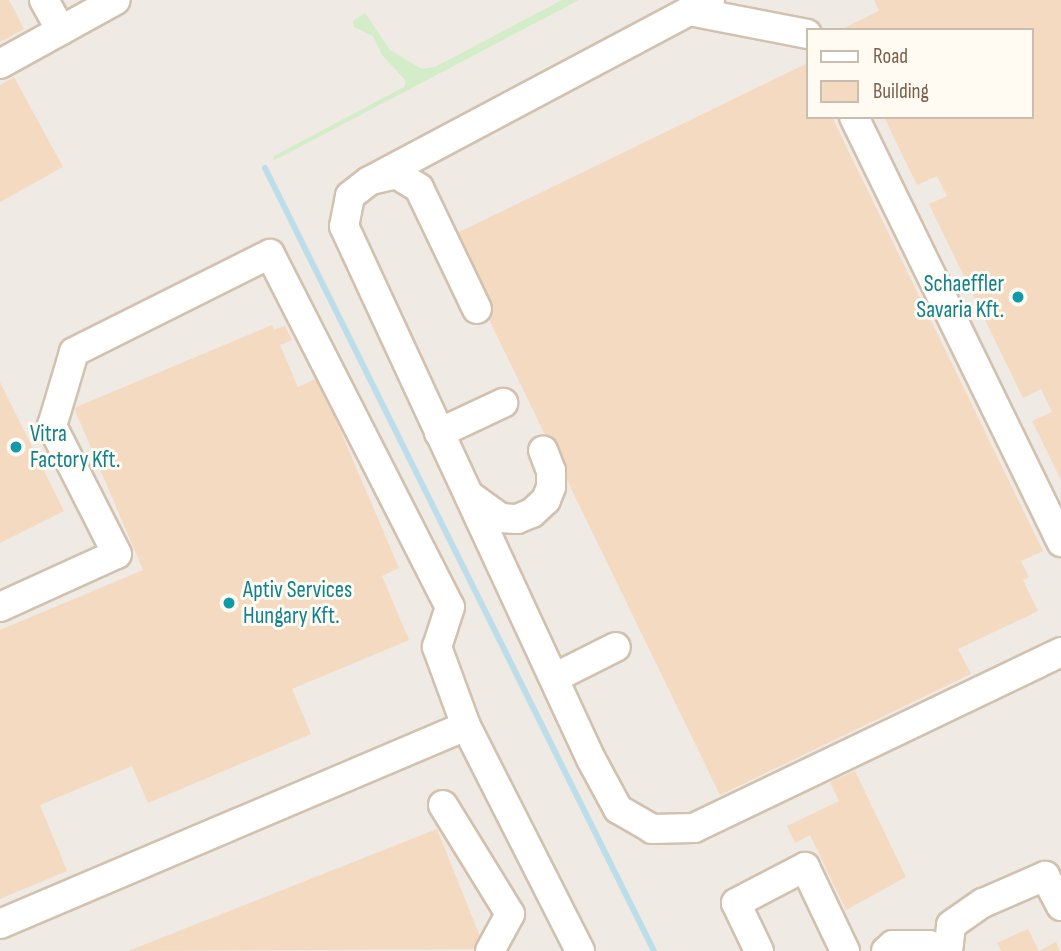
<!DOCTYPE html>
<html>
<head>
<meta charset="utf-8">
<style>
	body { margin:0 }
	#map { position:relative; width:1061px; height:951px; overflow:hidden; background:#fdf8ea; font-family:"Sofia Sans Condensed",sans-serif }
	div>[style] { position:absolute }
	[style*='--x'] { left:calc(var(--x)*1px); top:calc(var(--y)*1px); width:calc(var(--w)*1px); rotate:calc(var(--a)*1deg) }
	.industrial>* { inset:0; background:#efeae3 }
	.green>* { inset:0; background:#d2edc7 }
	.stream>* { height:6px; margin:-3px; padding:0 3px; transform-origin:3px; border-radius:3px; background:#bddee9 }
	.building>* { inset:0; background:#f4dac0 }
	.roads { filter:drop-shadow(2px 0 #d2c1ae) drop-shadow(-2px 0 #d2c1ae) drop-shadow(0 2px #d2c1ae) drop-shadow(0 -2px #d2c1ae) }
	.minor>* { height:28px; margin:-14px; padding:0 14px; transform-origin:14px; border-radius:14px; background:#fff }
	.dots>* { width:19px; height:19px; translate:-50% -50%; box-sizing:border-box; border:4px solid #fffbf2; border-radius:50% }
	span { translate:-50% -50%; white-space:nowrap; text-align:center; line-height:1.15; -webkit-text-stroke:6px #fffbf2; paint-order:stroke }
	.culture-label { font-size:23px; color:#0d838f }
	.right { translate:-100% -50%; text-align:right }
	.left { translate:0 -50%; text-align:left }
	.legend { position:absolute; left:806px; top:28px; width:228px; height:91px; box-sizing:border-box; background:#fffbf2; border:2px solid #cabdaf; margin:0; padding:9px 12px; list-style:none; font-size:21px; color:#7b614b }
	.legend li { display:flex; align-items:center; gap:14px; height:35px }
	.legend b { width:35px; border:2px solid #cabdaf }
</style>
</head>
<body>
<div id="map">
	<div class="industrial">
		<i style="clip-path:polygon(evenodd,0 0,1061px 0,1061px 951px,0 951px,0 0,807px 30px,1031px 30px,1031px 117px,807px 117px,807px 30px)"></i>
	</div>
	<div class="green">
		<i style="clip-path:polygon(562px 0,579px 0,273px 161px,274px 156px,404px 87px,406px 81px,382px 55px,373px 36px,354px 27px,353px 21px,365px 13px,390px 50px,422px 69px,435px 67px)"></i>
	</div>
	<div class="stream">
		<i style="--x:265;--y:168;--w:874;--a:63.58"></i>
	</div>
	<div class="building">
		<i style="clip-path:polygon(0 0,9px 0,24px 29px,0 42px)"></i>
		<i style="clip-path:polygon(874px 0,1061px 0,1061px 480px,1032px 421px,1052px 412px,1041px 389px,1023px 398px,929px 204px,947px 196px,937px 176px,917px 185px,884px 117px,1031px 117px,1031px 30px,840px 30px,879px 11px)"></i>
		<i style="clip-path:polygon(806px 64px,807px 117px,832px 117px,1043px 551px,1021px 561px,1029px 577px,1023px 580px,1038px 611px,958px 649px,971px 674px,720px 795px,449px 237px)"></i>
		<i style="clip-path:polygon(14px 77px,63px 167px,0 202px,0 85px)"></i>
		<i style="clip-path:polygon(272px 325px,274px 330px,285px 326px,292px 340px,280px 345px,298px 387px,318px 378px,399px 568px,382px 576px,409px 640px,292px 689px,311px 734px,148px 803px,132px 766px,40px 805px,67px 871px,0 899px,0 630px,143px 570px,74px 408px)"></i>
		<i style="clip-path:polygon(0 382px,64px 511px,0 543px)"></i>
		<i style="clip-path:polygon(855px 771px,906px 877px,846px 910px,810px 835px,795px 843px,787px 826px,839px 801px,830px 782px)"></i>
		<i style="clip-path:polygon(437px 829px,485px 949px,128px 951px)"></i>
		<i style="clip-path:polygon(1028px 929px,1039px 951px,1056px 942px,1060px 951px,1001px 951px,997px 943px)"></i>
	</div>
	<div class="roads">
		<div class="minor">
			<i style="--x:44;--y:0;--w:35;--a:61"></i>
			<i style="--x:710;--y:0;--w:386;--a:152"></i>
			<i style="--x:369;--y:181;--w:24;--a:142"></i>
			<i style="--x:350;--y:196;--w:31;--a:101"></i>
			<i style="--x:344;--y:226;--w:587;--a:65.14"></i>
			<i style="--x:591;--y:759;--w:57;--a:61.6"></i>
			<i style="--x:618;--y:809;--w:39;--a:30"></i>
			<i style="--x:652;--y:829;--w:42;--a:-1.4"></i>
			<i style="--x:694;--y:828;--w:407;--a:-25.6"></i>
			<i style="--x:689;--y:11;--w:120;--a:11"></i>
			<i style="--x:0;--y:64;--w:132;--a:-28.9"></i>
			<i style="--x:854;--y:117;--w:473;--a:64"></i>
			<i style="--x:375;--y:179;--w:22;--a:-13"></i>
			<i style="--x:396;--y:174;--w:27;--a:31"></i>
			<i style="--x:419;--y:188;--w:134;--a:64.4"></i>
			<i style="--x:439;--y:433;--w:71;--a:-25.1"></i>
			<i style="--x:469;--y:495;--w:39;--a:36"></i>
			<i style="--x:501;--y:518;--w:16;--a:4"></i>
			<i style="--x:517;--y:519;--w:16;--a:-22"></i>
			<i style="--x:532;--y:513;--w:19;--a:-43"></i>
			<i style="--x:546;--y:500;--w:14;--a:-69"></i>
			<i style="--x:551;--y:487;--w:16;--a:-90"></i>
			<i style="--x:551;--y:471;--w:22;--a:-111"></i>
			<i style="--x:0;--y:607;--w:128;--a:-24.4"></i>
			<i style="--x:117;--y:554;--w:144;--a:-116.9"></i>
			<i style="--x:52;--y:426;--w:77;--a:-73.4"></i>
			<i style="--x:74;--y:352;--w:219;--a:-26.6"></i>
			<i style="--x:270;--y:254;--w:396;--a:63"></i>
			<i style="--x:450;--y:607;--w:42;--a:108"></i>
			<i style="--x:437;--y:647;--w:84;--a:69.8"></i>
			<i style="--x:554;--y:678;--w:69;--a:-26.6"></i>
			<i style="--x:443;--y:805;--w:128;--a:58.4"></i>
			<i style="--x:510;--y:914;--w:42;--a:118.4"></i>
			<i style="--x:0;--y:924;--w:506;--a:-23.02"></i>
			<i style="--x:466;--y:726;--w:252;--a:63.1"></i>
			<i style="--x:759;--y:951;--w:53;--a:-115.6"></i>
			<i style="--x:736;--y:903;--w:78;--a:-27.6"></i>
			<i style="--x:805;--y:867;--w:93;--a:64.5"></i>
			<i style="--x:886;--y:951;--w:9;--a:-41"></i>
			<i style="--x:893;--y:945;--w:36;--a:0"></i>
			<i style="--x:929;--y:945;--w:8;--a:50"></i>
			<i style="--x:948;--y:951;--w:26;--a:-83"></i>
			<i style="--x:951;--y:925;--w:39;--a:-35"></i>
			<i style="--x:983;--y:903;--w:68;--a:-23.5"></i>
			<i style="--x:1045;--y:876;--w:34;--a:62"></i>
		</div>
	</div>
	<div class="dots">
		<i style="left:1018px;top:297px;background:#0f9aa8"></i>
		<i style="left:16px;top:447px;background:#0f9aa8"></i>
		<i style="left:229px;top:603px;background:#0f9aa8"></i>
	</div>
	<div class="culture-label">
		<span class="right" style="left:1004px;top:297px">Schaeffler<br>Savaria Kft.</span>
		<span class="left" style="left:30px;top:447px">Vitra<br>Factory Kft.</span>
		<span class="left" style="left:243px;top:603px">Aptiv Services<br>Hungary Kft.</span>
	</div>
	<ul class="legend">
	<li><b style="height:9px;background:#fff"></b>Road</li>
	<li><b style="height:19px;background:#f4dac0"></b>Building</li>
	</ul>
</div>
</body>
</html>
